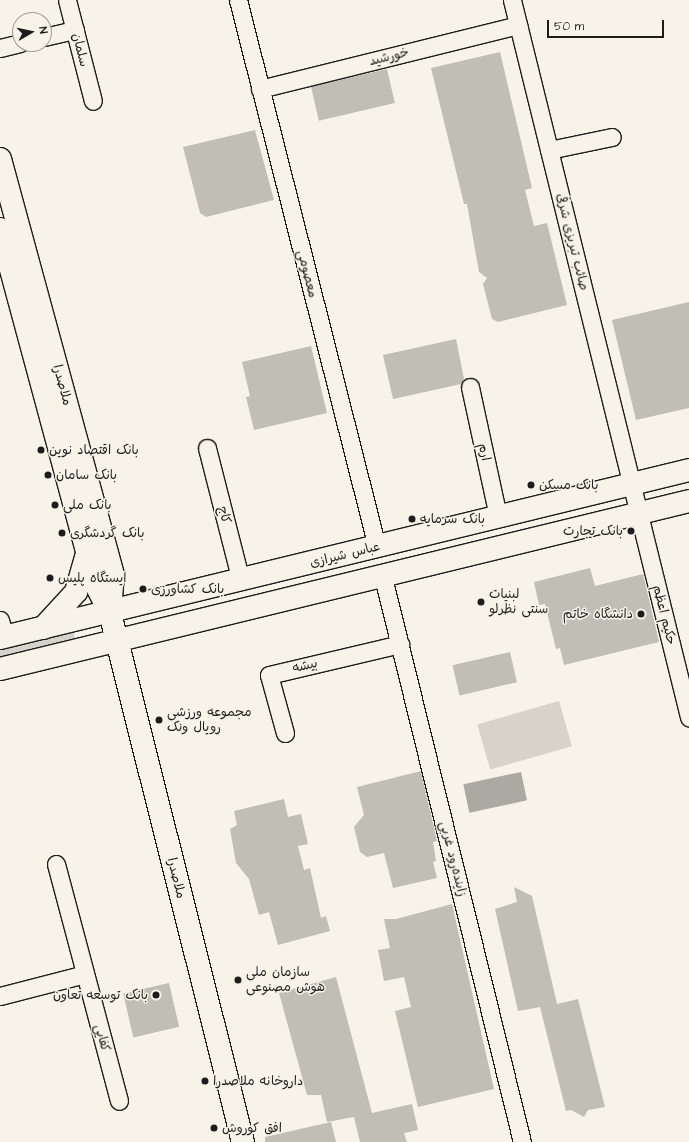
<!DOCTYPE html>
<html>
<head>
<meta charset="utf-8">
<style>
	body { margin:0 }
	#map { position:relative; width:689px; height:1142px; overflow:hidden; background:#f7f3e8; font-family:"Architects Daughter","Playpen Sans Arabic",sans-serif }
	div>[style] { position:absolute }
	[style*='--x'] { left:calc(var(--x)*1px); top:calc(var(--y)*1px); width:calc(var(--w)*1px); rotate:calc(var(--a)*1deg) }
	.green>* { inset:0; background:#d7d3cb; transform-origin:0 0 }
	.water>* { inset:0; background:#aca9a2; transform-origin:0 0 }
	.building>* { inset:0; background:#c0beb5; transform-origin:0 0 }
	.roads { filter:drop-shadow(1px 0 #1c1c1c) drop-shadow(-1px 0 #1c1c1c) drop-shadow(0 1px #1c1c1c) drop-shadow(0 -1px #1c1c1c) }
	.minor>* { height:17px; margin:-8.5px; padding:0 8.5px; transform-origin:8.5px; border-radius:8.5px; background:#f7f3e8 }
	.major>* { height:22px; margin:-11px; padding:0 11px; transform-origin:11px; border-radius:11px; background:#f7f3e8 }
	.dots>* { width:11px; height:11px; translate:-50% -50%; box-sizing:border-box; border:2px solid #f7f3e8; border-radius:50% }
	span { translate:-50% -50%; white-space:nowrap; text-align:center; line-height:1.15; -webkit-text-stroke:3px #f7f3e8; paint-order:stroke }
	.street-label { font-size:13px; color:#1c1c1c }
	.poi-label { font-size:13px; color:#1c1c1c }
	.left { translate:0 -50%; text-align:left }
	.right { translate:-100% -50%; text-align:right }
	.north { position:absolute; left:12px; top:12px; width:40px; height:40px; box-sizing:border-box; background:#f7f3e8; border:1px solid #9f9d96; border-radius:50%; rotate:81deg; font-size:11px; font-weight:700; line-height:16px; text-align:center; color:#1c1c1c }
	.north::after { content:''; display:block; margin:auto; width:14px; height:18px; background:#1c1c1c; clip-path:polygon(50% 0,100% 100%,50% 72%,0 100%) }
	.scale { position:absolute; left:547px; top:20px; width:117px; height:18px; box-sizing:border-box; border:2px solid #1c1c1c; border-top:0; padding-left:5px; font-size:12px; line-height:14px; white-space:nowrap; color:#1c1c1c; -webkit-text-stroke:3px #f7f3e8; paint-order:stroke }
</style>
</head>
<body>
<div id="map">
	<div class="green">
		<i style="clip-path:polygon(66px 632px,74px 633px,75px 644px,0 661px,0 647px)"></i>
		<i style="left:559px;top:701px;width:47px;height:85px;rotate:74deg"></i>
	</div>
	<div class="water">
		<i style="left:521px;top:772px;width:29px;height:59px;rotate:78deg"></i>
	</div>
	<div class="building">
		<i style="clip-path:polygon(500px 52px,532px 188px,525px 190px,534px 226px,547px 223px,567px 305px,498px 322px,492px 319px,483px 284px,487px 278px,479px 272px,467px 204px,464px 204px,431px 68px)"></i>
		<i style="left:387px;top:69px;width:35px;height:78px;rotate:77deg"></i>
		<i style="clip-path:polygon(255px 130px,274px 200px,206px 217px,200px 213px,183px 147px)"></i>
		<i style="clip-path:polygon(689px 302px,689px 408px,636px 420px,612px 320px)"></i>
		<i style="clip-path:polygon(456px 339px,464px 379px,461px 384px,393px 399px,383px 355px)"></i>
		<i style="clip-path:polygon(311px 346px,327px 413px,254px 430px,246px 397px,250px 396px,242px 362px)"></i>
		<i style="clip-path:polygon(590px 568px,595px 586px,643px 574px,659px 642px,564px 665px,560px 648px,556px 649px,545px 604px,539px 605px,534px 582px)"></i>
		<i style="left:510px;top:652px;width:31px;height:59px;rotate:77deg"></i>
		<i style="clip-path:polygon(421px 771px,437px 841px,433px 842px,436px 861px,433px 862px,437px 878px,393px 888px,384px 853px,367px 857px,360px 852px,354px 827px,364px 815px,357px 787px)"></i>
		<i style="clip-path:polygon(284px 799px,288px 817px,301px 814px,308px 844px,298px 846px,304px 870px,310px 868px,321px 918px,326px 916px,330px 931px,278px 945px,269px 912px,259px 915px,249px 879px,236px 863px,230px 829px,237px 825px,234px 811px)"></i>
		<i style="clip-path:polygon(514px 887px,532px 896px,557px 1004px,578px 999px,605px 1107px,588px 1110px,584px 1117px,571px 1110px,566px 1111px,540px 1007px,518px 1011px,495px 909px,517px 902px)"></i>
		<i style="clip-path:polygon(452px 904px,494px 1089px,418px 1107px,395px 1011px,411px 1007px,404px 977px,384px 981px,378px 950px,390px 948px,384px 919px,396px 919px)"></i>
		<i style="clip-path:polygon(336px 977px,372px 1113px,412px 1104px,418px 1130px,404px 1133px,407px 1142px,360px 1142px,354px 1117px,327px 1122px,321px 1095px,307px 1095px,279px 993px)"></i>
		<i style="left:169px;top:983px;width:45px;height:47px;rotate:77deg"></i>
		<i style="clip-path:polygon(331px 1122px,336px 1142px,265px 1142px,265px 1137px)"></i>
	</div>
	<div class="roads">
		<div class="minor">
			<i style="--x:67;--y:0;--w:104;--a:75.6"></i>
			<i style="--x:238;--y:0;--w:564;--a:75.74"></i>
			<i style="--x:512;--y:0;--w:739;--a:76.13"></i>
			<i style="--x:44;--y:37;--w:32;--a:-13"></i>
			<i style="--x:0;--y:48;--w:21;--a:-14"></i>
			<i style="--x:260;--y:89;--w:266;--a:-13.9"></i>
			<i style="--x:549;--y:150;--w:64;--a:-11.7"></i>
			<i style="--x:470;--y:387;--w:133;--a:77.8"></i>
			<i style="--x:207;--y:448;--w:137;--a:75.7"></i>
			<i style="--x:383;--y:577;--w:582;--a:76.18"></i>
			<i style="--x:0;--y:620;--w:18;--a:74"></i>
			<i style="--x:285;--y:733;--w:60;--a:-105.4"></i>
			<i style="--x:269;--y:675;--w:135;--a:-13.3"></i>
			<i style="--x:56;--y:864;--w:245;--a:75.1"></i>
			<i style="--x:0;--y:996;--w:88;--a:-14.5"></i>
		</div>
		<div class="major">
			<i style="--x:0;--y:159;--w:431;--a:74.8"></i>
			<i style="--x:113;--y:575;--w:38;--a:95"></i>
			<i style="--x:0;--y:229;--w:369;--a:74.9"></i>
			<i style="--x:96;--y:585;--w:31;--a:63"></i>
			<i style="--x:110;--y:613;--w:545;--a:75.89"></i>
			<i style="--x:43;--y:628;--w:49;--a:-47.5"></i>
			<i style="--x:76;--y:592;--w:40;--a:-74"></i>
			<i style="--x:0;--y:638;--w:709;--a:-13.7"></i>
			<i style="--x:0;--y:669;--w:709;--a:-13.7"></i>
		</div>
	</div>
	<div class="dots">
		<i style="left:41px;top:450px;background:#1c1c1c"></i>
		<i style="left:48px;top:475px;background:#1c1c1c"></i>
		<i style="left:531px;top:485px;background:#1c1c1c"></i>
		<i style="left:55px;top:505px;background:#1c1c1c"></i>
		<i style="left:412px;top:519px;background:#1c1c1c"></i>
		<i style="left:631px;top:531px;background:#1c1c1c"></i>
		<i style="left:62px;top:533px;background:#1c1c1c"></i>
		<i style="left:50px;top:578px;background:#1c1c1c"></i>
		<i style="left:143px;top:589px;background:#1c1c1c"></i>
		<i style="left:481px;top:602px;background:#1c1c1c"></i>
		<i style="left:641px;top:614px;background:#1c1c1c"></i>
		<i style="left:159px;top:720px;background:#1c1c1c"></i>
		<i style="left:238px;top:980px;background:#1c1c1c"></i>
		<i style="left:156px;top:995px;background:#1c1c1c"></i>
		<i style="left:205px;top:1081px;background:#1c1c1c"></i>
		<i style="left:214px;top:1128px;background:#1c1c1c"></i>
	</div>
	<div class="street-label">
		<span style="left:80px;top:50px;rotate:76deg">سلمان</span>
		<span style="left:389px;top:57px;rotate:-14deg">خورشید</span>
		<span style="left:572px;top:242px;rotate:76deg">صائب تبریزی شرقی</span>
		<span style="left:307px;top:274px;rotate:76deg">معصومی</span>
		<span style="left:62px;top:385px;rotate:75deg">ملاصدرا</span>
		<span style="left:484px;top:452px;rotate:78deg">ارم</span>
		<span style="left:224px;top:515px;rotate:76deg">کاج</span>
		<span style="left:345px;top:555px;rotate:-14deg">عباس شیرازی</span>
		<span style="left:664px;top:615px;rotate:76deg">حکیم اعظم</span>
		<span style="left:305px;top:666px;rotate:-13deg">بیشه</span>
		<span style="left:453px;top:859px;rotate:76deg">زاینده‌رود غربی</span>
		<span style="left:176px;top:878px;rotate:76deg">ملاصدرا</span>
		<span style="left:102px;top:1038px;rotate:75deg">کفایی</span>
	</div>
	<div class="poi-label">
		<span class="left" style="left:49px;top:450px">بانک اقتصاد نوین</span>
		<span class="left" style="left:56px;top:475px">بانک سامان</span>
		<span class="left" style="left:539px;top:485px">بانک مسکن</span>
		<span class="left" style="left:63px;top:505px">بانک ملی</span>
		<span class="left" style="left:420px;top:519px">بانک سرمایه</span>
		<span class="right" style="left:623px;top:531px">بانک تجارت</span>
		<span class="left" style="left:70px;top:533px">بانک گردشگری</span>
		<span class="left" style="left:58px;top:578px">ایستگاه پلیس</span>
		<span class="left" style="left:151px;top:589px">بانک کشاورزی</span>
		<span class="left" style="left:489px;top:602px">لبنیات<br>سنتی نظرلو</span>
		<span class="right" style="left:633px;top:614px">دانشگاه خاتم</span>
		<span class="left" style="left:167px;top:720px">مجموعه ورزشی<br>رویال ونک</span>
		<span class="left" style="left:246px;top:980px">سازمان ملی<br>هوش مصنوعی</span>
		<span class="right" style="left:148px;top:995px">بانک توسعه تعاون</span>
		<span class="left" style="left:213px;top:1081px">داروخانه ملاصدرا</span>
		<span class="left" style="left:222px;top:1128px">افق کوروش</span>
	</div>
	<div class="north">N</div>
	<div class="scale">50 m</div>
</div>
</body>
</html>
